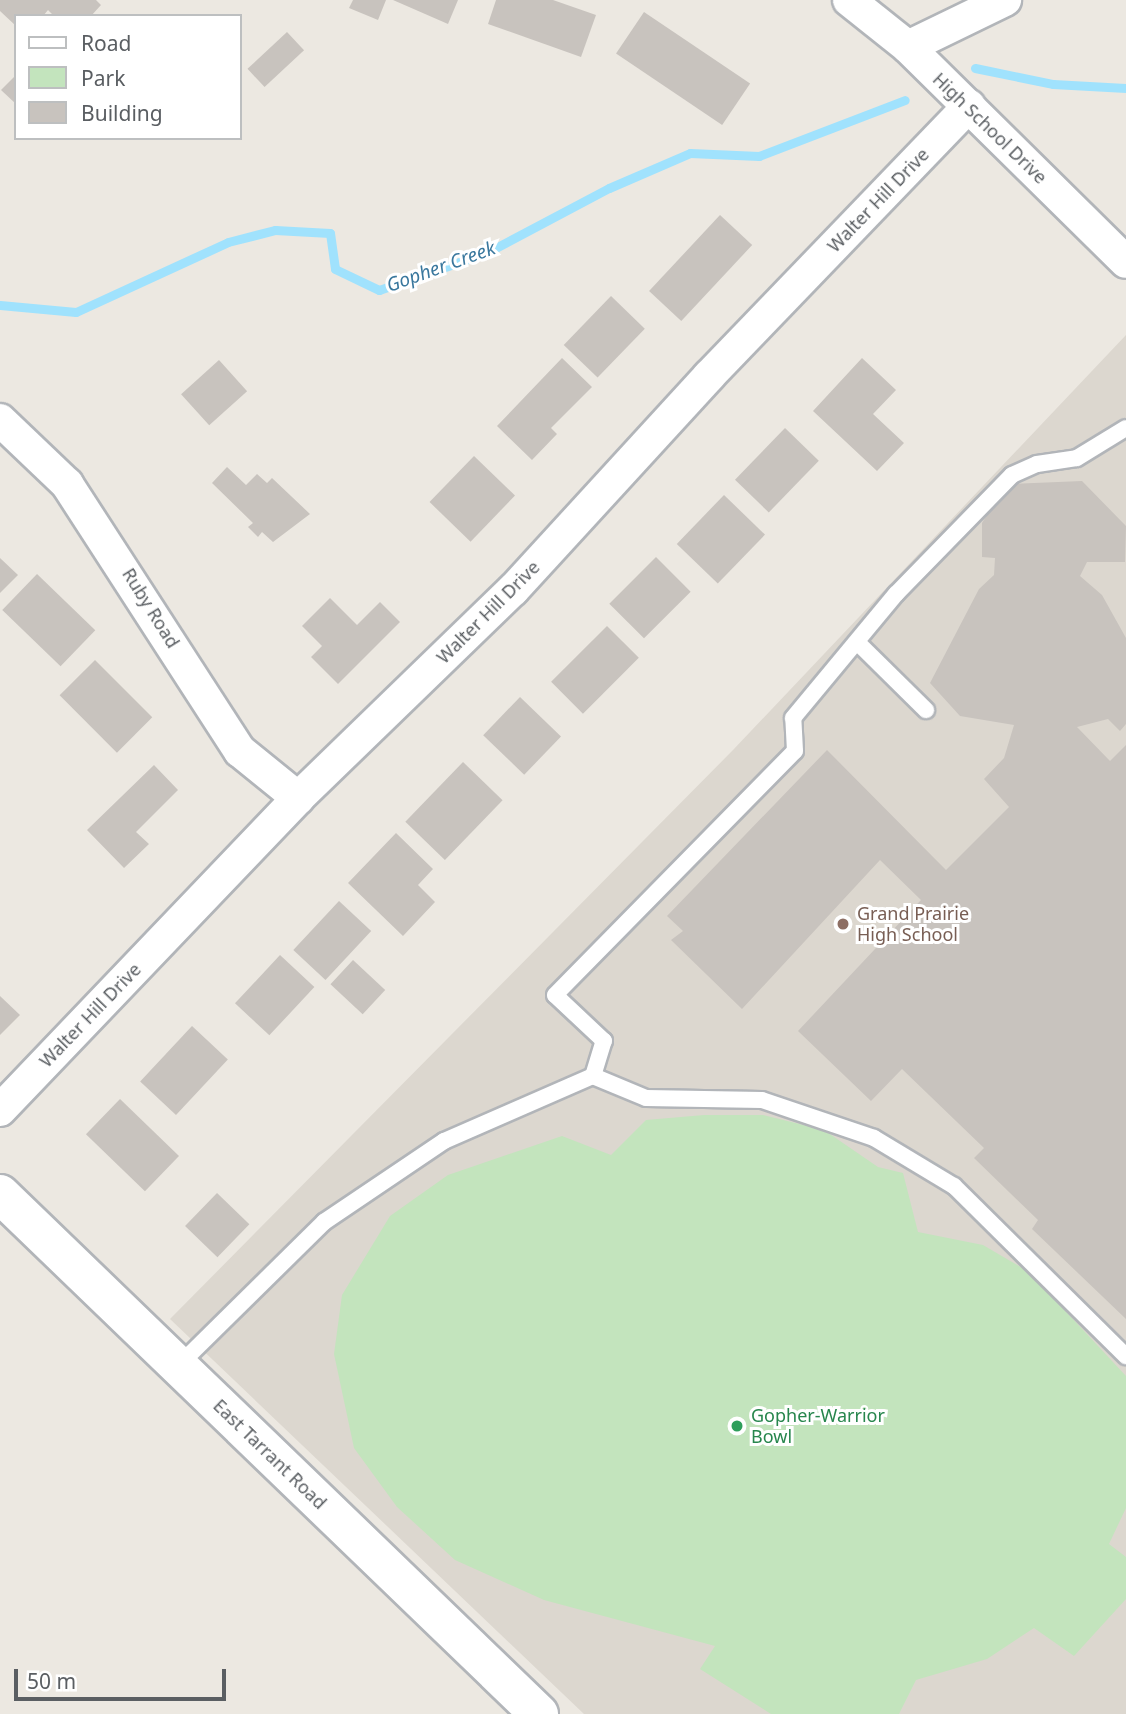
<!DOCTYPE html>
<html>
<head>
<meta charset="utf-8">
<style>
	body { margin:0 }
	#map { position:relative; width:1126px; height:1714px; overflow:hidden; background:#ece8e1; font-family:"Noto Sans",sans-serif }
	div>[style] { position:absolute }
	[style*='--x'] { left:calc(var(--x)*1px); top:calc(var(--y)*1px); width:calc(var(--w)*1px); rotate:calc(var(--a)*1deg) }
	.education>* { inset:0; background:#dcd7cf }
	.green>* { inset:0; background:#c3e4bd }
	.stream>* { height:9px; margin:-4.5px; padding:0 4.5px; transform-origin:4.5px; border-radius:4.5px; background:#a0e2fd }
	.building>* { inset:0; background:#c8c3be; transform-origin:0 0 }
	.roads { filter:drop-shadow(2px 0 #b2b5b9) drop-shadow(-2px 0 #b2b5b9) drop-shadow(0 2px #b2b5b9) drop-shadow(0 -2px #b2b5b9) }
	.service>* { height:16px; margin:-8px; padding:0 8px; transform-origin:8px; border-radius:8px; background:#fff }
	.minor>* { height:32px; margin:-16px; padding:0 16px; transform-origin:16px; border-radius:16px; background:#fff }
	.tertiary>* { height:38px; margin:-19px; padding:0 19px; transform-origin:19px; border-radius:19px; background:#fff }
	.dots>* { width:19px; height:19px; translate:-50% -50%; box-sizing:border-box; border:4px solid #fff; border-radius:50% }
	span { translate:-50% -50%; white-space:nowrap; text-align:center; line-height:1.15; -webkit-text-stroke:6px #fff; paint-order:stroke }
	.street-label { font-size:18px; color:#5a5e62 }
	.education-label { font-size:18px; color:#785e54 }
	.left { translate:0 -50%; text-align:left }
	.leisure-label { font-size:18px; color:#27864d }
	.water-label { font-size:19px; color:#39779d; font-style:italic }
	.legend { position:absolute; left:14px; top:14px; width:228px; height:126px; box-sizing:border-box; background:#fff; border:2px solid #bdbfc0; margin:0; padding:9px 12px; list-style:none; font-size:21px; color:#5a5e62 }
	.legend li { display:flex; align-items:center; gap:14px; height:35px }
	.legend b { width:35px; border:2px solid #bdbfc0 }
	.scale { position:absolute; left:14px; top:1669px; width:212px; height:32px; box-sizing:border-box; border:4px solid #5a5e62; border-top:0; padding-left:9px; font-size:21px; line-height:24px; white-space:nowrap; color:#5a5e62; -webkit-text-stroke:5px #fff; paint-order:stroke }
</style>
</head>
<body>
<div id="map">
	<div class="education">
		<i style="clip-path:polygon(1126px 335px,1126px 1714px,584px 1714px,170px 1319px,733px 750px)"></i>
	</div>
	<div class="green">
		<i style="clip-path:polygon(704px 1115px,763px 1115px,824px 1130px,878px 1167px,903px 1173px,918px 1232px,983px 1245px,1029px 1272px,1126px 1376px,1126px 1508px,1109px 1544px,1126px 1557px,1126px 1599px,1074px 1656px,1034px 1628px,987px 1659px,916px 1680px,899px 1714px,771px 1714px,700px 1669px,715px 1646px,544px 1600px,455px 1560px,397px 1507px,354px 1448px,334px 1354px,342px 1295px,390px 1216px,448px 1175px,562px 1136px,611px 1155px,646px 1120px)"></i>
	</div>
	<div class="stream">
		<i style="--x:975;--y:68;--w:80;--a:11.6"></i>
		<i style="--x:1053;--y:84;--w:73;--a:3.1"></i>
		<i style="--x:0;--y:305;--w:76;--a:5.3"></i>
		<i style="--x:76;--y:312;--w:167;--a:-24.7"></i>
		<i style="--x:228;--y:242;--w:49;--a:-14.3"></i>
		<i style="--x:275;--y:230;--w:55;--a:3.1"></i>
		<i style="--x:330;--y:233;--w:36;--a:82"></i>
		<i style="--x:335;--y:269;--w:49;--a:25.5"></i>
		<i style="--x:379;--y:290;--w:115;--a:-19.2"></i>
		<i style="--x:488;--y:252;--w:137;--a:-27.9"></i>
		<i style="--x:609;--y:188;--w:88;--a:-23.4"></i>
		<i style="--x:690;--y:153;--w:69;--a:2.5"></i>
		<i style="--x:759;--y:156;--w:156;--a:-21"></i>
	</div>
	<div class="building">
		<i style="clip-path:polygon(0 0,96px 0,101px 5px,91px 16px,54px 16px,48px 10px,43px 16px,16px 16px,16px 26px,0 11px)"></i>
		<i style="clip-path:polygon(353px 0,386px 0,378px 20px,349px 8px)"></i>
		<i style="clip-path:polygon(393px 0,458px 0,448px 24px)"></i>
		<i style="clip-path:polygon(496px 0,553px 0,596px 15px,581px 57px,488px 24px)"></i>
		<i style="left:644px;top:12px;width:128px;height:50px;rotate:34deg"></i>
		<i style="left:287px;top:32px;width:25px;height:54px;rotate:47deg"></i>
		<i style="clip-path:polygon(16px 75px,16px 104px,1px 90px)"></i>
		<i style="left:720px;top:215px;width:44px;height:104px;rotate:43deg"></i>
		<i style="left:611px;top:296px;width:47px;height:68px;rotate:44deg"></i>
		<i style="clip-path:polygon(562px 358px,592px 387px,551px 428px,557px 434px,532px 460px,497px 426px)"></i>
		<i style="clip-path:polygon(862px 358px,896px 390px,873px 414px,904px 443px,877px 471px,813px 411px)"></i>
		<i style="left:219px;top:360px;width:42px;height:51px;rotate:48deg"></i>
		<i style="left:785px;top:428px;width:47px;height:72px;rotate:44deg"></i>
		<i style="left:474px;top:456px;width:57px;height:64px;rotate:44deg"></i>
		<i style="clip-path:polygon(227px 467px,246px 485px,257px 474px,267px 483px,272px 478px,310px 514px,273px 542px,262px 532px,258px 537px,248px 527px,253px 523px,212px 483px)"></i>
		<i style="clip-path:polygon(1082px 481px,1126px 526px,1125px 562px,1087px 562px,1080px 576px,1102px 595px,1126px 638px,1126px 724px,1120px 731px,1108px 719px,1077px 727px,1110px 761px,1126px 745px,1126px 1319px,1032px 1229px,1038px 1220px,974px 1158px,984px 1148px,902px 1069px,871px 1101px,798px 1031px,921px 900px,880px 860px,742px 1009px,671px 940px,683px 931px,667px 916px,827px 750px,946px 870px,1009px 807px,984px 779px,1004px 758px,1014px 725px,960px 716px,930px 683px,979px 589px,994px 575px,995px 558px,982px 557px,982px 523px,1007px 484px)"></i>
		<i style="left:724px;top:495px;width:57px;height:68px;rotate:44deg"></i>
		<i style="left:656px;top:557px;width:49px;height:66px;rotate:45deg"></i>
		<i style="clip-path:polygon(0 558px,18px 575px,0 593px)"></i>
		<i style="left:37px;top:574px;width:81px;height:50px;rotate:44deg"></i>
		<i style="clip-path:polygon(330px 598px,357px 625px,380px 602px,400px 622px,338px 684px,311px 657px,322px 646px,302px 626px)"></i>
		<i style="left:607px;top:626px;width:45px;height:79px;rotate:45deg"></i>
		<i style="left:95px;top:660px;width:81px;height:50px;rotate:45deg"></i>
		<i style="left:520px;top:697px;width:57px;height:53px;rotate:44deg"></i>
		<i style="left:463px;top:762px;width:55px;height:83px;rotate:44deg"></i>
		<i style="clip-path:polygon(154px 765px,178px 790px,136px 832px,149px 844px,124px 868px,87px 830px)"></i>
		<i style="clip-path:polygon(396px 833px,433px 869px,418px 885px,435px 902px,403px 936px,348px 883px)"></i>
		<i style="left:339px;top:901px;width:44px;height:67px;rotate:43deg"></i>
		<i style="left:280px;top:955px;width:47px;height:66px;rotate:43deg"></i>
		<i style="left:353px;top:960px;width:44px;height:33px;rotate:43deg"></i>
		<i style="clip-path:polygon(0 996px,20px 1015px,0 1035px)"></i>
		<i style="left:192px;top:1026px;width:49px;height:76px;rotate:43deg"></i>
		<i style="left:120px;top:1099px;width:82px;height:49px;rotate:44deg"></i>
		<i style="left:217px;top:1193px;width:45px;height:46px;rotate:44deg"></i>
	</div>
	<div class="roads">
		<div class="service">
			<i style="--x:857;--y:642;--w:97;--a:44.6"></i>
			<i style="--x:593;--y:1076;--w:37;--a:-73"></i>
			<i style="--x:604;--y:1041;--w:67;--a:-136.8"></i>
			<i style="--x:555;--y:995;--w:342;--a:-45.5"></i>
			<i style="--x:795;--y:751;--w:33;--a:-93"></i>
			<i style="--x:793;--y:718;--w:161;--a:-50.3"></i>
			<i style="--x:896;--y:594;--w:166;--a:-45.7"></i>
			<i style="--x:1012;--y:475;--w:27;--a:-24"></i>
			<i style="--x:1037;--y:464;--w:40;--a:-8.5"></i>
			<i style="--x:1077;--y:458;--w:57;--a:-31.5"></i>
			<i style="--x:178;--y:1366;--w:205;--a:-44.6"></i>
			<i style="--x:324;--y:1222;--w:145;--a:-34"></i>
			<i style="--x:444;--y:1141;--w:163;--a:-23.6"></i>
			<i style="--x:593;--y:1076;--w:57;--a:22.5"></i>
			<i style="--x:646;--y:1098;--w:116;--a:1"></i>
			<i style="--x:762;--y:1100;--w:118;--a:18.7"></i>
			<i style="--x:874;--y:1138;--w:93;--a:31"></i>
			<i style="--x:954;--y:1186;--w:242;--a:44.7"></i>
		</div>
		<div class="minor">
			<i style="--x:849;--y:0;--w:75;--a:38.5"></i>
			<i style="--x:908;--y:47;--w:306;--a:44.6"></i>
			<i style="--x:908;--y:47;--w:108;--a:-25.9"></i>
			<i style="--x:0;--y:420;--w:93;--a:43.7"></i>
			<i style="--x:67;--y:484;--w:318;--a:57.1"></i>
			<i style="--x:240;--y:751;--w:75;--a:39"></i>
			<i style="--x:0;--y:1110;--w:431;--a:-46.3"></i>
			<i style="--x:298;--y:798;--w:299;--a:-44.1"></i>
			<i style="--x:513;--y:590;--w:290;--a:-47.5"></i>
			<i style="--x:709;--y:376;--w:375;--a:-46.1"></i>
		</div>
		<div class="tertiary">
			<i style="--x:0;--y:1194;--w:749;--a:43.97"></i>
		</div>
	</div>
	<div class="dots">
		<i style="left:843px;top:924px;background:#8d6e63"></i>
		<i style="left:737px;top:1426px;background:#2e9e5b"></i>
	</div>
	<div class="street-label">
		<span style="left:990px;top:128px;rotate:44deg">High School Drive</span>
		<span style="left:878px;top:200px;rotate:-46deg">Walter Hill Drive</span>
		<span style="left:151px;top:608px;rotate:58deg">Ruby Road</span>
		<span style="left:488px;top:612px;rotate:-45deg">Walter Hill Drive</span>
		<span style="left:90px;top:1015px;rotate:-46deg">Walter Hill Drive</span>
		<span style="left:270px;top:1454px;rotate:44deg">East Tarrant Road</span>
	</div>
	<div class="education-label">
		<span class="left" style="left:857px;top:924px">Grand Prairie<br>High School</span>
	</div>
	<div class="leisure-label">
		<span class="left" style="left:751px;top:1426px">Gopher-Warrior<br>Bowl</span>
	</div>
	<div class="water-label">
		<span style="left:441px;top:267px;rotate:-20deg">Gopher Creek</span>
	</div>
	<ul class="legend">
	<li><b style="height:9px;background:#fff"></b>Road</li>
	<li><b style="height:19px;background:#c3e4bd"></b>Park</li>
	<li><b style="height:19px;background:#c8c3be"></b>Building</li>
	</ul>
	<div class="scale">50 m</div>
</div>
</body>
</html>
